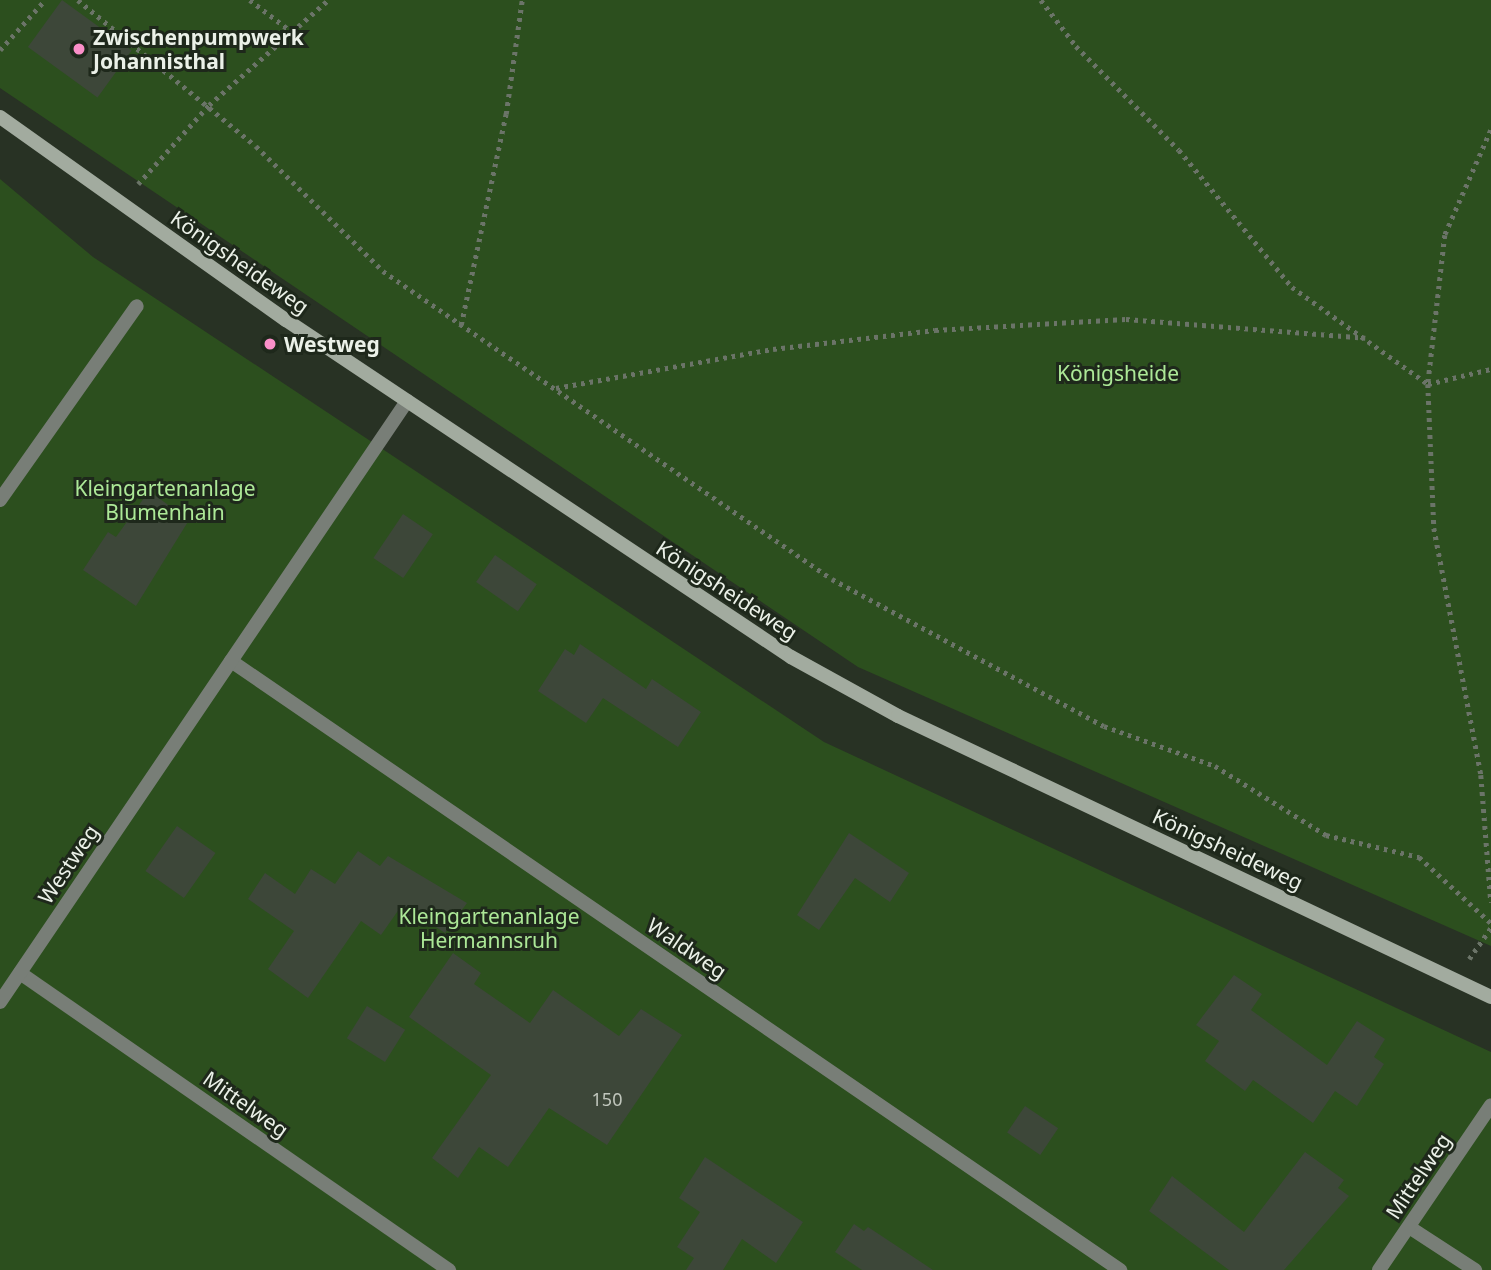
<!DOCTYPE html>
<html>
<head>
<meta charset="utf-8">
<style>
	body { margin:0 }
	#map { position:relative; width:1491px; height:1270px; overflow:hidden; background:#283224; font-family:"Noto Sans",sans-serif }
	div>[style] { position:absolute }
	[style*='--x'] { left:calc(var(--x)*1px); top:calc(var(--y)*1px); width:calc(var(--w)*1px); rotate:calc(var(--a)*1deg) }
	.green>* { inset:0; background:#2c4f1e }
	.building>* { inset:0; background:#3d4739; transform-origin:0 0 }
	.path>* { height:4.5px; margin-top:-2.25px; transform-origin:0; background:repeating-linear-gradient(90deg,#6b7468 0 3.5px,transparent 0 8.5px) }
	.lane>* { height:14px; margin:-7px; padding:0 7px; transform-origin:7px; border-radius:7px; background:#787e77 }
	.secondary>* { height:14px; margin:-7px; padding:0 7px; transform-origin:7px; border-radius:7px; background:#a2ab9f }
	.dots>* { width:19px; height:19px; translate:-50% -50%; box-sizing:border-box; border:4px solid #1e281b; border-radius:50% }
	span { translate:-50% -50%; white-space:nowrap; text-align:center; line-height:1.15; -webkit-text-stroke:6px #1e281b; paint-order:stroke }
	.number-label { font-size:18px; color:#c0c6bc }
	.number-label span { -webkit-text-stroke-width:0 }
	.poi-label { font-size:21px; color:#ebf1e8; font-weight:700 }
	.left { translate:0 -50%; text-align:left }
	.street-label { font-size:21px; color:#ebf1e8 }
	.park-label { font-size:21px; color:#ace897 }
</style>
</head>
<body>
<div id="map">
	<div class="green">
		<i style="clip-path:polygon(0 0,1491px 0,1491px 946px,858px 667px,0 88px)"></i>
		<i style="clip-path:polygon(0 179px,93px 257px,824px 742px,1491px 1052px,1491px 1270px,0 1270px)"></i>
	</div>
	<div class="building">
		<i style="left:62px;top:0;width:86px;height:58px;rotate:36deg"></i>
		<i style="clip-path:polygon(149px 491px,189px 520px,136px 606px,83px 570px,108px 532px,116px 537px)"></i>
		<i style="left:403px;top:514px;width:36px;height:53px;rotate:34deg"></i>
		<i style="left:495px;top:555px;width:51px;height:33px;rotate:35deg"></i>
		<i style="clip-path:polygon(580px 644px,646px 689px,652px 679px,701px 712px,678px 747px,603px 698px,586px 723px,538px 691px,565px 649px,574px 655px)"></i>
		<i style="left:177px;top:826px;width:47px;height:55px;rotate:35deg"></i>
		<i style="clip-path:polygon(849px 833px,909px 873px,890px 902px,855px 878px,819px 930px,797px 915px)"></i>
		<i style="clip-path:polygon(358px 851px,380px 866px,388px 856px,467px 903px,445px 933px,402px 905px,381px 935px,361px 921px,308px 998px,268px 969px,294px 931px,248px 899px,265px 873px,295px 894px,311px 869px,335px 884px)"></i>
		<i style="clip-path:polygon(453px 953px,481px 973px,474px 984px,530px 1023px,553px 990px,619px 1036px,641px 1009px,682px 1035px,607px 1145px,549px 1108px,508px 1167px,479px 1147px,458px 1178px,432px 1158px,491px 1075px,409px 1017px)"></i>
		<i style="clip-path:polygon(1234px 975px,1262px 994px,1251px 1010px,1327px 1065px,1357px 1021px,1385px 1039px,1374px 1057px,1384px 1064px,1357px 1106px,1335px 1091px,1313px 1123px,1253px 1080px,1245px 1091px,1205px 1061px,1219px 1041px,1196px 1025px)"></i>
		<i style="left:367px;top:1006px;width:45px;height:38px;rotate:32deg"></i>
		<i style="left:1025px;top:1106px;width:40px;height:32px;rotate:34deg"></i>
		<i style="clip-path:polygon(1305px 1152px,1344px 1180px,1338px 1188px,1349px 1196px,1284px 1270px,1229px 1270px,1149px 1211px,1172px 1176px,1244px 1232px)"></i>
		<i style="clip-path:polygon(705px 1157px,803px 1222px,776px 1263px,742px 1239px,723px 1270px,686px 1270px,694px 1258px,677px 1247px,700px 1212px,679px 1198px)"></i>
		<i style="clip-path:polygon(854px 1224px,864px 1231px,868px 1227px,933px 1270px,862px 1270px,835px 1252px)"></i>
	</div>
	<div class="path">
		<i style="--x:78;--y:0;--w:230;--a:39.4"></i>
		<i style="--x:256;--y:146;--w:178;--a:44.5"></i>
		<i style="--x:383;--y:271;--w:544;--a:34.45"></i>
		<i style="--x:832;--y:579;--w:309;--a:28.4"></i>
		<i style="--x:1104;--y:726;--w:118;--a:19.8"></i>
		<i style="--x:1215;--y:766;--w:131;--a:31.9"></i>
		<i style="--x:1326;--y:835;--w:96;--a:13.3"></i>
		<i style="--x:1419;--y:857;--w:98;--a:42.5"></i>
		<i style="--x:250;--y:0;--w:53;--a:37.3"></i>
		<i style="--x:1041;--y:0;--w:58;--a:52.7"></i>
		<i style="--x:1076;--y:46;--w:146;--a:45.3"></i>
		<i style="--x:1179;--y:150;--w:178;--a:50.5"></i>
		<i style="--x:1292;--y:287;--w:167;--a:35.5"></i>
		<i style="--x:1428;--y:384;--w:65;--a:-13.4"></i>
		<i style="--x:0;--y:50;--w:67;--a:-48"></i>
		<i style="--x:1491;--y:130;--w:115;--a:113.7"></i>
		<i style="--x:1445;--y:235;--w:150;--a:96.5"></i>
		<i style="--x:1428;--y:384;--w:144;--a:87.6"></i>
		<i style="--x:1434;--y:528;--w:251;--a:79.2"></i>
		<i style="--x:1481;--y:775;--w:128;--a:85.5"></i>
		<i style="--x:138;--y:184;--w:106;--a:-48.1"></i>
		<i style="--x:209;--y:105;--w:159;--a:-41.4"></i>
		<i style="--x:461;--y:325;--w:216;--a:-78"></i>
		<i style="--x:506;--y:114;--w:115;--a:-82"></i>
		<i style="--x:556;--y:388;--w:220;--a:-10.2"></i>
		<i style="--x:773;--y:349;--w:163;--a:-6.7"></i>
		<i style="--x:935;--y:330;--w:191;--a:-3.3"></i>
		<i style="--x:1126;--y:319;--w:240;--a:4.5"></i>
		<i style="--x:1469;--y:959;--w:38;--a:-55"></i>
	</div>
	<div class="lane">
		<i style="--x:0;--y:500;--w:237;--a:-54.8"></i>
		<i style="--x:231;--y:661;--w:1078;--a:34.41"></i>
		<i style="--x:20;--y:973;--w:522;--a:34.7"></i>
		<i style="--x:0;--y:1002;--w:726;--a:-55.89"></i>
		<i style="--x:1409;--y:1227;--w:79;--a:33.1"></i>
		<i style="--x:1379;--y:1270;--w:199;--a:-55.8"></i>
	</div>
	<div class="secondary">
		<i style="--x:0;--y:117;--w:351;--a:35.4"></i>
		<i style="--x:286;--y:320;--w:607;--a:33.72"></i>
		<i style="--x:791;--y:657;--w:122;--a:28.9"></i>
		<i style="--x:898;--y:716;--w:656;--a:25.35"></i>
	</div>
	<div class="dots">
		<i style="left:79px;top:49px;background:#fa8fc8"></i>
		<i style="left:270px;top:344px;background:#fa8fc8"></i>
	</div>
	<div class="number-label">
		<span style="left:607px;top:1099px">150</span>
	</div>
	<div class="poi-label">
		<span class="left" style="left:93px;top:49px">Zwischenpumpwerk<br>Johannisthal</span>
		<span class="left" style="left:284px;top:344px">Westweg</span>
	</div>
	<div class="street-label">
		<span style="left:240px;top:262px;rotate:35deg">Königsheideweg</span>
		<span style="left:727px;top:590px;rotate:33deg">Königsheideweg</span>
		<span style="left:1228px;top:849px;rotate:25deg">Königsheideweg</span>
		<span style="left:68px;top:864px;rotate:-56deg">Westweg</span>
		<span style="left:687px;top:948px;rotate:34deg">Waldweg</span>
		<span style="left:246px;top:1104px;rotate:35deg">Mittelweg</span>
		<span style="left:1418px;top:1176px;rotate:-56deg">Mittelweg</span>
	</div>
	<div class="park-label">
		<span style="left:1118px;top:373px">Königsheide</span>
		<span style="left:165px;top:500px">Kleingartenanlage<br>Blumenhain</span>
		<span style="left:489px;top:928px">Kleingartenanlage<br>Hermannsruh</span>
	</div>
</div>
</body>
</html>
